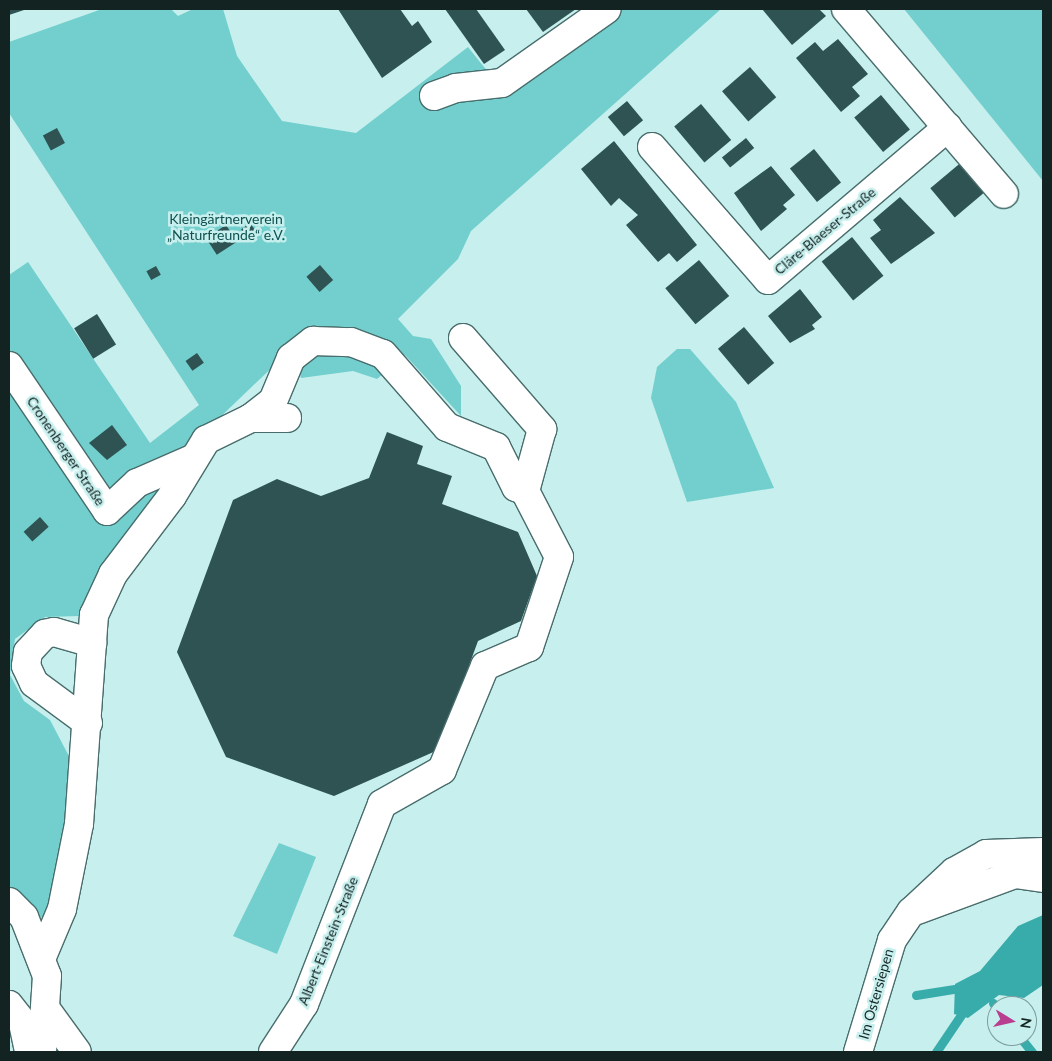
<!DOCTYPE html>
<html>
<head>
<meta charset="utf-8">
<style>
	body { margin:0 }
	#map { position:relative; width:1052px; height:1061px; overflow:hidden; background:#c6efed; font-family:Lato,sans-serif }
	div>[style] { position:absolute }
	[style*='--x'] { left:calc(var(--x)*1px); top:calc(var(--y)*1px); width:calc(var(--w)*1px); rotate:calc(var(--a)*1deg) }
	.green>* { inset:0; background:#72cfcd }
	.water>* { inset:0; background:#38acab }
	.stream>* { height:9px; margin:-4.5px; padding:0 4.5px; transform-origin:4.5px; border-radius:4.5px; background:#38acab }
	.building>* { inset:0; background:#2e5352; transform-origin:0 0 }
	.roads { filter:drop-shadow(1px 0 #486d6c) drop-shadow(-1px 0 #486d6c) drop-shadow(0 1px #486d6c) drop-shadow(0 -1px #486d6c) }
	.minor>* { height:28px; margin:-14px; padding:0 14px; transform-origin:14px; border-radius:14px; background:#fff }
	span { translate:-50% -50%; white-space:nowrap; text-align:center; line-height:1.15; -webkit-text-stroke:5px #c6efed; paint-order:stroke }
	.park-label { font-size:14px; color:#0e5150 }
	.street-label { font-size:14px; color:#132322 }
	.frame { position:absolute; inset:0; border:10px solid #132322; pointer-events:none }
	.north { position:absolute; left:987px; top:996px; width:50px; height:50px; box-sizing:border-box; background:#c6efed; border:1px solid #7e9d9c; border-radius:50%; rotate:99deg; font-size:14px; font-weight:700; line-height:20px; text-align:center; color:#132322 }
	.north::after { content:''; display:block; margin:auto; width:18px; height:22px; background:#b93e90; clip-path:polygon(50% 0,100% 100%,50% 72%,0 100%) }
</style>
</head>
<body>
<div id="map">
	<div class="green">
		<i style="clip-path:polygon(102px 9px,171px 9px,178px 16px,193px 9px,223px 9px,237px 56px,282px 121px,356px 133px,468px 47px,492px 77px,589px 9px,721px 9px,471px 231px,458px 259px,398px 319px,413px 336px,431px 339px,461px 386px,461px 416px,405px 355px,377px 379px,353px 371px,301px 378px,298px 368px,307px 334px,189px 447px,79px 616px,45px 617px,15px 639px,10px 675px,24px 701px,50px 720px,71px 760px,68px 815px,46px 917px,33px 918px,9px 889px,9px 275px,28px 262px,150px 443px,199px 405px,9px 113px,9px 42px)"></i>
		<i style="clip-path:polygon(904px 9px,1043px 9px,1043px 181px)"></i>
		<i style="clip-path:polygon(677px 349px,690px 349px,736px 402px,774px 488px,687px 502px,651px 398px,657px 367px)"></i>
		<i style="clip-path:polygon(279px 843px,316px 857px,277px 954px,233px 936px)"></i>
	</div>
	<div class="water">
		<i style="clip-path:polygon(1043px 915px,1043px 985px,1024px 998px,999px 995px,968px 1018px,954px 1014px,955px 984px,980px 971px,1018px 926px)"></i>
	</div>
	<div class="stream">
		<i style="--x:916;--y:995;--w:39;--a:-9"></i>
		<i style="--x:993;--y:1003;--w:7;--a:56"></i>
		<i style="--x:1019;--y:1036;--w:21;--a:51"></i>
		<i style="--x:936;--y:1052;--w:45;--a:-56"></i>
	</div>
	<div class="building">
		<i style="clip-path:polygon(9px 9px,27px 9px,9px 15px)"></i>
		<i style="clip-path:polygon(338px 9px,400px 9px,412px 26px,418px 21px,432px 42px,382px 78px)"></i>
		<i style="clip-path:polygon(445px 9px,476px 9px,505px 50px,484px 64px)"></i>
		<i style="clip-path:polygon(526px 9px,576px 9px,543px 32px)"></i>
		<i style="clip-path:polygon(762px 9px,819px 9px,826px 16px,792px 45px)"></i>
		<i style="clip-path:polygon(838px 39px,868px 74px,852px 87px,860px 96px,841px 112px,796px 58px,815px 42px,823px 51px)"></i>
		<i style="left:750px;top:67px;width:40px;height:37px;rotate:49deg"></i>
		<i style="left:881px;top:95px;width:45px;height:35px;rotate:50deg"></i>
		<i style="left:627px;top:101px;width:25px;height:25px;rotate:50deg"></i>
		<i style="left:701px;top:104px;width:47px;height:35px;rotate:50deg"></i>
		<i style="left:57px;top:128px;width:17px;height:16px;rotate:62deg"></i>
		<i style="left:746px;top:138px;width:13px;height:31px;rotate:51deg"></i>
		<i style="clip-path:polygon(614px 141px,697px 245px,677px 262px,669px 253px,658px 262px,626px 225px,638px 215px,619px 198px,611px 206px,581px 169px)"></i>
		<i style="left:814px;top:149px;width:43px;height:31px;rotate:51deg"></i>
		<i style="left:964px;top:160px;width:38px;height:44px;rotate:50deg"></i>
		<i style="clip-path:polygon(771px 166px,795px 195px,783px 205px,787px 209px,761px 231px,734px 193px)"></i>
		<i style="clip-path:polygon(900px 197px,935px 233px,891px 264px,870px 238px,881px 230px,873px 220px)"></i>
		<i style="left:250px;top:223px;width:9px;height:11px;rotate:54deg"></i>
		<i style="left:226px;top:225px;width:20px;height:24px;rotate:57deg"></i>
		<i style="left:852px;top:237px;width:50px;height:39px;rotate:51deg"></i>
		<i style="left:699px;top:260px;width:47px;height:44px;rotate:50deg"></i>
		<i style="left:320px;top:265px;width:20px;height:18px;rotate:49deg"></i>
		<i style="left:156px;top:266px;width:10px;height:11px;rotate:61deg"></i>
		<i style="clip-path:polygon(800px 289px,822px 317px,812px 325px,815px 329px,790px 343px,768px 316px)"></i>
		<i style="left:97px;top:314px;width:36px;height:27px;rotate:58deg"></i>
		<i style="left:744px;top:327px;width:47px;height:34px;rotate:50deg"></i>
		<i style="left:197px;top:353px;width:12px;height:14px;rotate:55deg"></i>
		<i style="clip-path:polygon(112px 425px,127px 445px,107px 460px,89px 443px)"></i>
		<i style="clip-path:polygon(387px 432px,423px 446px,417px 464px,452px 476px,442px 504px,518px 532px,537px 576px,521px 621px,478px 641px,438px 750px,334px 796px,226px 757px,177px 652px,233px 500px,277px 479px,321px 496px,369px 478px)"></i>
		<i style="left:40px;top:517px;width:13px;height:22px;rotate:48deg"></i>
	</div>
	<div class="roads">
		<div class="minor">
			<i style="--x:846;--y:9;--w:243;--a:49.5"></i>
			<i style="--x:434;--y:96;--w:23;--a:-20"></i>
			<i style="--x:456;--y:88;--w:46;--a:-6.2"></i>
			<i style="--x:502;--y:83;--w:128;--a:-35.2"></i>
			<i style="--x:652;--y:147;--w:176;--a:48.9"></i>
			<i style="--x:768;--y:280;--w:236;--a:-40.4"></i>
			<i style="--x:463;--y:338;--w:121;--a:49"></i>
			<i style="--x:542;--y:429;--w:64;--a:105.3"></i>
			<i style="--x:9;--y:366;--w:175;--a:55.9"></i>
			<i style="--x:107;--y:511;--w:41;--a:-43"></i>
			<i style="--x:137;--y:483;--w:60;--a:-23.6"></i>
			<i style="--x:251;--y:418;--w:36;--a:0"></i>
			<i style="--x:88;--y:723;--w:67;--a:-143.5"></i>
			<i style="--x:34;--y:683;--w:19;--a:-115"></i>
			<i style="--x:26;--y:666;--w:14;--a:-82"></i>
			<i style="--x:28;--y:652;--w:25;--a:-47"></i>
			<i style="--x:45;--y:634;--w:9;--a:-13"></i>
			<i style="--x:54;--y:632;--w:40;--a:16"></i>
			<i style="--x:9;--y:902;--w:21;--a:45"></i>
			<i style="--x:24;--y:917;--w:63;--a:68.7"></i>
			<i style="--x:47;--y:976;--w:76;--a:93.8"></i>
			<i style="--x:917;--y:910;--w:104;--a:-20.2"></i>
			<i style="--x:1015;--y:874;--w:28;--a:8"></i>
			<i style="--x:41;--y:959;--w:54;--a:-67.2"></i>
			<i style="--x:62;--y:909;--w:87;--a:-78.7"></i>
			<i style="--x:79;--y:824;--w:210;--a:-85.9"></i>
			<i style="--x:94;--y:615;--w:45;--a:-65.1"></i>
			<i style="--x:113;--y:574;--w:98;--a:-52.9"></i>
			<i style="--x:172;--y:496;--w:66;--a:-58.7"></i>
			<i style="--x:206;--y:440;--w:50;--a:-26.1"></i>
			<i style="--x:251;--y:418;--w:28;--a:-38"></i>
			<i style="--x:273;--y:401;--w:47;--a:-67.3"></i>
			<i style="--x:291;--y:358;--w:28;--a:-38"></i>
			<i style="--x:313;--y:341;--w:38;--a:2"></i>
			<i style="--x:351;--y:342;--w:34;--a:21"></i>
			<i style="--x:383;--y:354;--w:97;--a:48.8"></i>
			<i style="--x:447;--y:427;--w:53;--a:22.2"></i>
			<i style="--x:496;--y:447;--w:45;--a:63.4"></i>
			<i style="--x:516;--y:487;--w:10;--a:24"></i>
			<i style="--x:525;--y:491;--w:74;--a:62.7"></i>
			<i style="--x:559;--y:557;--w:95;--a:108.4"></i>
			<i style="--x:529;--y:647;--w:48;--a:156.6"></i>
			<i style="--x:485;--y:666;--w:113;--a:112.5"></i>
			<i style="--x:442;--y:770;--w:69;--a:150.5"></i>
			<i style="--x:382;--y:804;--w:215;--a:111.3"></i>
			<i style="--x:304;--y:1004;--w:57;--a:122.9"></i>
			<i style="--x:9;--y:1005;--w:23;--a:52"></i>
			<i style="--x:23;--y:1023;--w:30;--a:78"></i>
			<i style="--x:45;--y:1008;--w:54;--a:54"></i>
			<i style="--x:858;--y:1052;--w:117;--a:-73.1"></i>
			<i style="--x:892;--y:940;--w:34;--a:-56"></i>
			<i style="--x:911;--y:912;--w:59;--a:-42.9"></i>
			<i style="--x:954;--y:872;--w:37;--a:-29"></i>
			<i style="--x:986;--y:854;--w:57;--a:-2"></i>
		</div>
	</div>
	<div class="park-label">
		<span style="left:226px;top:227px">Kleingärtnerverein<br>„Naturfreunde“ e.V.</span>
	</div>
	<div class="street-label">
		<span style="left:825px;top:231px;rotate:-40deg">Cläre-Blaeser-Straße</span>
		<span style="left:66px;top:451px;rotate:56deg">Cronenberger Straße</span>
		<span style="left:328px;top:941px;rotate:-68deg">Albert-Einstein-Straße</span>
		<span style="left:876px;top:994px;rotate:-74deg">Im Ostersiepen</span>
	</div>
	<div class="frame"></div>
	<div class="north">N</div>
</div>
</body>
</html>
